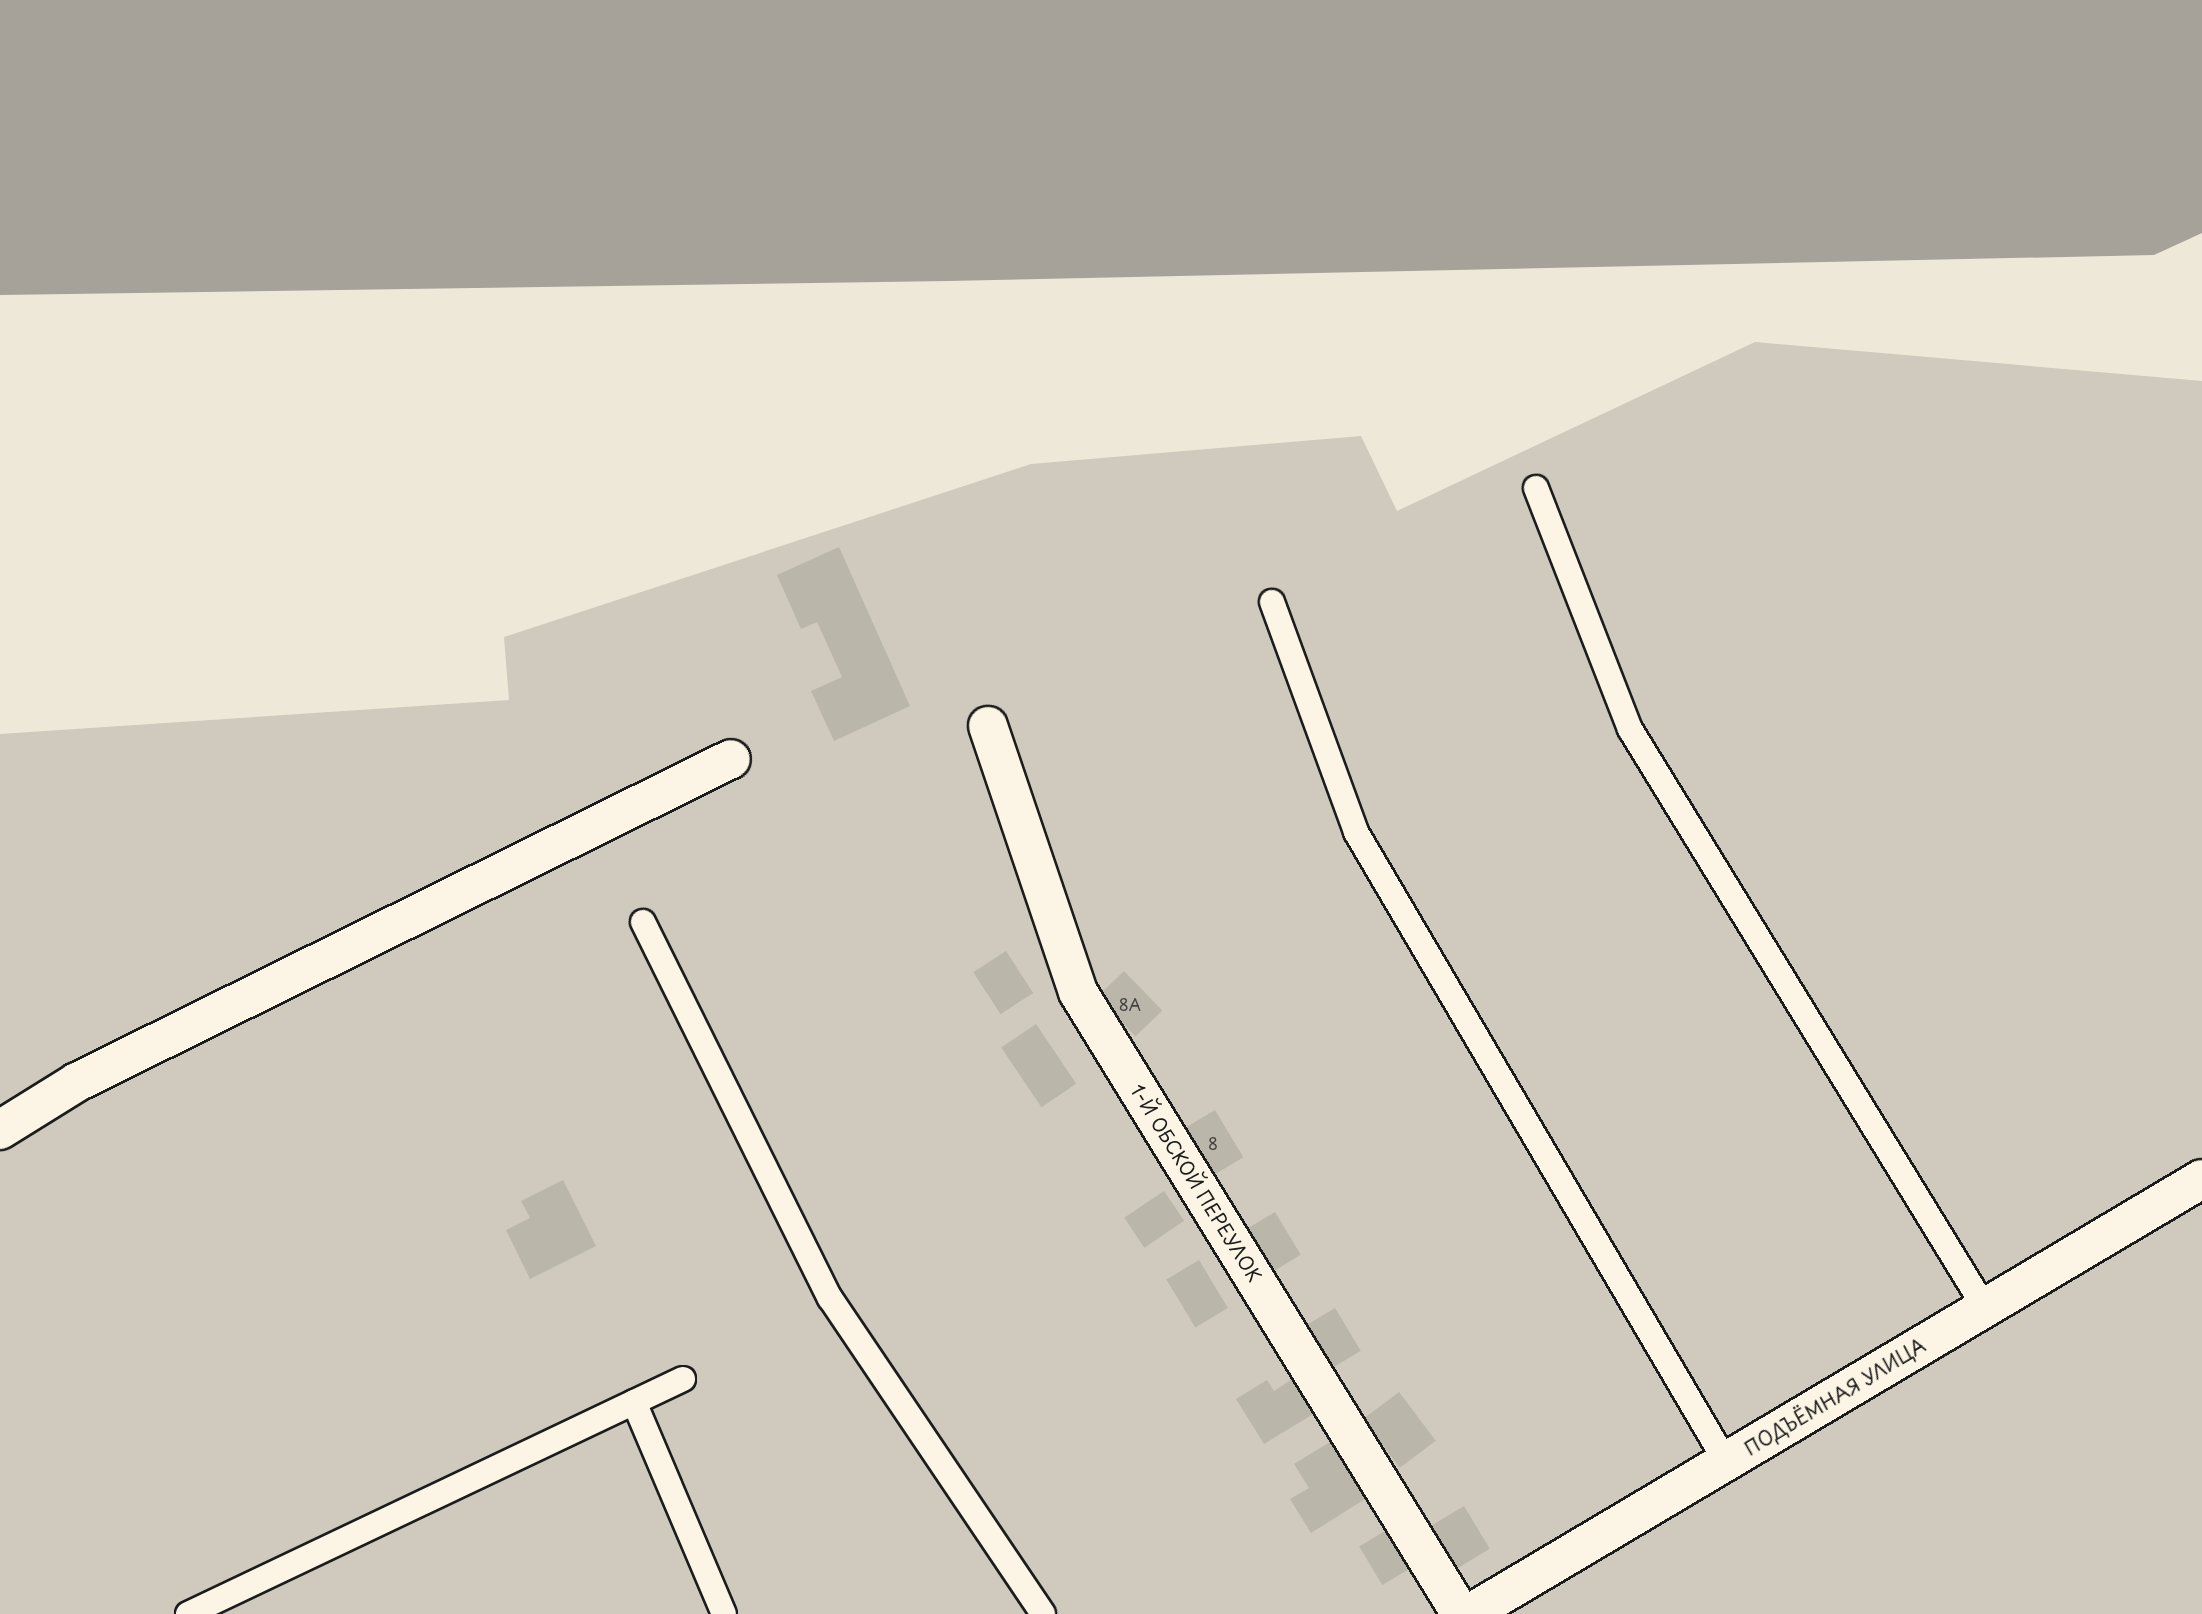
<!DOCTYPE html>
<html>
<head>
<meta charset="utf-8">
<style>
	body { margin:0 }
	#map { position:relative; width:2202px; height:1614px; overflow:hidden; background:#eee8d9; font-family:"Playpen Sans",sans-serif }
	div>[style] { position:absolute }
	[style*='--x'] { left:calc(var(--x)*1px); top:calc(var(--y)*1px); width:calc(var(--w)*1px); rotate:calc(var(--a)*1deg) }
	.green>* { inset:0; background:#cfcabd }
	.water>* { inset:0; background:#a7a299 }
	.building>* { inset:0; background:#bab6aa; transform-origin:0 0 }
	.roads { filter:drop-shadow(2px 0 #1c1c1c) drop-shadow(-2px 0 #1c1c1c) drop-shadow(0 2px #1c1c1c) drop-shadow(0 -2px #1c1c1c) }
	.lane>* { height:24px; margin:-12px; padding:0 12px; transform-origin:12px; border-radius:12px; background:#fcf5e5 }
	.street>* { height:38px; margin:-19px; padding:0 19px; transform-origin:19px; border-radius:19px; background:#fcf5e5 }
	span { translate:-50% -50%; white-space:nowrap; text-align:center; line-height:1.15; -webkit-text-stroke:7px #fcf5e5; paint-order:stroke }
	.number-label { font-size:16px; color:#444240 }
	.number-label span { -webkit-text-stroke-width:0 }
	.street-label { font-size:19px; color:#1c1c1c }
</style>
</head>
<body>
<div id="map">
	<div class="green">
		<i style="clip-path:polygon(1755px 342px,2202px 381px,2202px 1614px,0 1614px,0 734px,509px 700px,504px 637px,1031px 464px,1361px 436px,1397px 511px)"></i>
	</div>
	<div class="water">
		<i style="clip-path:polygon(0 0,2202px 0,2202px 233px,2154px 255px,949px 281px,0 295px)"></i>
	</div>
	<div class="building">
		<i style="clip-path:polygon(839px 547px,910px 706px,834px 741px,811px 691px,842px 677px,817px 622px,801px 629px,777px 575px)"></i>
		<i style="left:1006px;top:951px;width:50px;height:39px;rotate:57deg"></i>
		<i style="left:1124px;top:971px;width:55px;height:37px;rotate:46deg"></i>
		<i style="left:1036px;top:1024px;width:72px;height:42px;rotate:56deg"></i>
		<i style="left:1215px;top:1110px;width:55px;height:38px;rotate:59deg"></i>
		<i style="clip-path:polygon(563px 1180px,596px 1246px,530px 1279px,506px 1230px,530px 1218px,521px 1201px)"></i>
		<i style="left:1164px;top:1191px;width:36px;height:48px;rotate:56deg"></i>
		<i style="left:1275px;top:1212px;width:50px;height:34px;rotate:59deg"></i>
		<i style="left:1199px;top:1260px;width:56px;height:38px;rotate:59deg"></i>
		<i style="left:1335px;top:1308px;width:50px;height:34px;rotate:59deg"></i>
		<i style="clip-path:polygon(1298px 1375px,1320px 1410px,1264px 1444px,1236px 1399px,1267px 1380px,1274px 1391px)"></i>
		<i style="left:1399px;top:1392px;width:61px;height:45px;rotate:53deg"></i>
		<i style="clip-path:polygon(1330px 1442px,1365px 1499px,1311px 1533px,1290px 1499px,1309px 1488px,1294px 1464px)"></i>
		<i style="left:1464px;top:1506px;width:50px;height:39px;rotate:59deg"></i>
		<i style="left:1390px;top:1528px;width:45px;height:36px;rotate:59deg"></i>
	</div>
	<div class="roads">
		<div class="lane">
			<i style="--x:1536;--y:488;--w:259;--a:68.7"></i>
			<i style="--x:1630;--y:729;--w:679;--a:58.49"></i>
			<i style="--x:1272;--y:602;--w:245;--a:69.9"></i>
			<i style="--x:1356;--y:832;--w:731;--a:59.57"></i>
			<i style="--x:643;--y:922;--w:420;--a:63.6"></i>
			<i style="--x:830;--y:1298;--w:381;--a:56"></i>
			<i style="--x:634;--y:1402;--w:230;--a:67"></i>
			<i style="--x:188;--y:1614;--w:548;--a:-25.4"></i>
		</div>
		<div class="street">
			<i style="--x:988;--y:726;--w:281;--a:71.3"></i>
			<i style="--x:1078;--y:992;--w:730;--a:58.38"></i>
			<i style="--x:0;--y:1130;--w:91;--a:-31.9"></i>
			<i style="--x:77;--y:1082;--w:729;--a:-26.28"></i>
			<i style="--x:1469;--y:1614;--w:852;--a:-30.69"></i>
		</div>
	</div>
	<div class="number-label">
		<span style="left:1130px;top:1004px">8А</span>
		<span style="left:1213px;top:1143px">8</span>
	</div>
	<div class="street-label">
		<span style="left:1196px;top:1183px;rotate:58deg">1-Й ОБСКОЙ ПЕРЕУЛОК</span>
		<span style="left:1835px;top:1397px;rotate:-31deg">ПОДЪЁМНАЯ УЛИЦА</span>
	</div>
</div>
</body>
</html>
